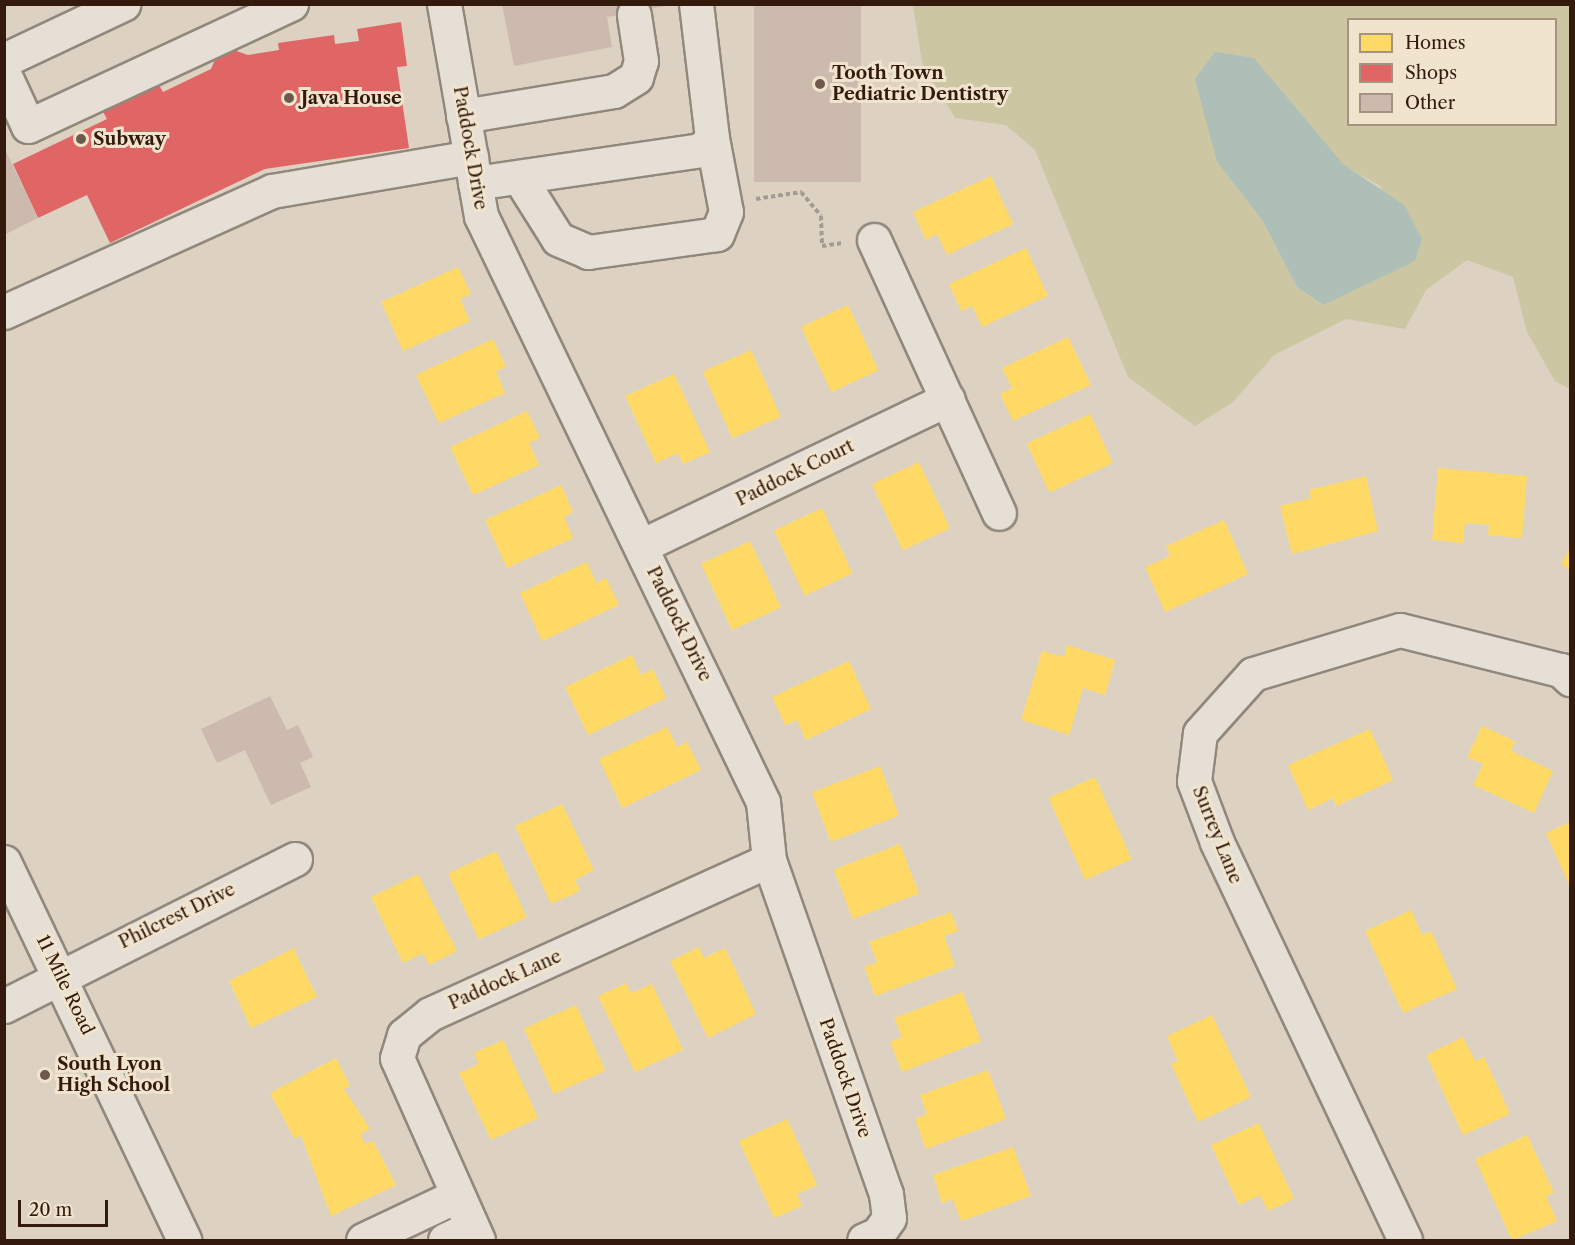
<!DOCTYPE html>
<html>
<head>
<meta charset="utf-8">
<style>
	body { margin:0 }
	#map { position:relative; width:1575px; height:1245px; overflow:hidden; background:#ddd2c1; font-family:"Libre Caslon Text",serif }
	div>[style] { position:absolute }
	[style*='--x'] { left:calc(var(--x)*1px); top:calc(var(--y)*1px); width:calc(var(--w)*1px); rotate:calc(var(--a)*1deg) }
	.green>* { inset:0; background:#ccc6a2 }
	.water>* { inset:0; background:#aebfb8 }
	.homes>* { inset:0; background:#ffd966; transform-origin:0 0 }
	.shops>* { inset:0; background:#e06666 }
	.building>* { inset:0; background:#cdbaae; transform-origin:0 0 }
	.path>* { height:4px; margin-top:-2px; transform-origin:0; background:repeating-linear-gradient(90deg,#a39c94 0 4.5px,transparent 0 7.5px) }
	.roads { filter:drop-shadow(2px 0 #91887c) drop-shadow(-2px 0 #91887c) drop-shadow(0 2px #91887c) drop-shadow(0 -2px #91887c) }
	.minor>* { height:33px; margin:-16.5px; padding:0 16.5px; transform-origin:16.5px; border-radius:16.5px; background:#e5dfd5 }
	.dots>* { width:16px; height:16px; translate:-50% -50%; box-sizing:border-box; border:3px solid #f1e4ce; border-radius:50% }
	span { translate:-50% -50%; white-space:nowrap; text-align:center; line-height:1.15; -webkit-text-stroke:6px #f1e4ce; paint-order:stroke }
	.poi-label { font-size:18px; color:#331a0c; font-weight:700 }
	.left { translate:0 -50%; text-align:left }
	.street-label { font-size:18px; color:#331a0c }
	.frame { position:absolute; inset:0; border:6px solid #331a0c; pointer-events:none }
	.legend { position:absolute; left:1347px; top:18px; width:210px; height:108px; box-sizing:border-box; background:#f1e4ce; border:2px solid #a59380; margin:0; padding:8px 10px; list-style:none; font-size:18px; color:#331a0c }
	.legend li { display:flex; align-items:center; gap:12px; height:30px }
	.legend b { width:30px; border:2px solid #a59380 }
	.scale { position:absolute; left:18px; top:1200px; width:90px; height:27px; box-sizing:border-box; border:3px solid #331a0c; border-top:0; padding-left:8px; font-size:18px; line-height:21px; white-space:nowrap; color:#331a0c; -webkit-text-stroke:4px #f1e4ce; paint-order:stroke }
</style>
</head>
<body>
<div id="map">
	<div class="green">
		<i style="clip-path:polygon(evenodd,913px 5px,1570px 5px,1570px 389px,1555px 381px,1527px 332px,1513px 277px,1467px 260px,1426px 290px,1405px 329px,1346px 319px,1274px 355px,1233px 402px,1195px 426px,1128px 377px,1035px 150px,1006px 125px,955px 118px,922px 63px,913px 5px,1348px 20px,1556px 20px,1556px 124px,1348px 124px,1348px 20px,913px 5px,1287px 103px,1343px 165px,1380px 186px,1415px 260px,1322px 305px,1297px 287px,1262px 220px,1217px 162px,1287px 103px)"></i>
	</div>
	<div class="water">
		<i style="clip-path:polygon(1215px 52px,1254px 58px,1343px 164px,1404px 205px,1422px 239px,1415px 261px,1323px 305px,1297px 287px,1262px 220px,1217px 162px,1195px 79px)"></i>
	</div>
	<div class="homes">
		<i style="clip-path:polygon(991px 176px,1013px 224px,947px 255px,937px 234px,926px 240px,913px 212px)"></i>
		<i style="clip-path:polygon(1026px 248px,1048px 296px,982px 327px,972px 306px,961px 311px,949px 284px)"></i>
		<i style="clip-path:polygon(458px 267px,471px 294px,460px 299px,470px 321px,403px 351px,381px 302px)"></i>
		<i style="left:848px;top:305px;width:72px;height:52px;rotate:65deg"></i>
		<i style="clip-path:polygon(1068px 337px,1091px 385px,1013px 421px,1000px 394px,1012px 388px,1002px 368px)"></i>
		<i style="clip-path:polygon(493px 339px,506px 367px,496px 371px,505px 393px,439px 423px,416px 375px)"></i>
		<i style="left:751px;top:350px;width:73px;height:53px;rotate:66deg"></i>
		<i style="clip-path:polygon(674px 374px,710px 452px,683px 464px,678px 453px,656px 463px,625px 396px)"></i>
		<i style="clip-path:polygon(527px 411px,540px 438px,529px 443px,539px 465px,473px 495px,450px 447px)"></i>
		<i style="left:1090px;top:414px;width:54px;height:70px;rotate:65deg"></i>
		<i style="left:919px;top:462px;width:73px;height:52px;rotate:65deg"></i>
		<i style="clip-path:polygon(1438px 468px,1527px 476px,1522px 538px,1488px 535px,1489px 525px,1465px 523px,1463px 543px,1432px 540px)"></i>
		<i style="clip-path:polygon(1366px 476px,1378px 531px,1292px 554px,1280px 506px,1311px 498px,1309px 490px)"></i>
		<i style="clip-path:polygon(561px 485px,573px 512px,564px 517px,573px 538px,507px 568px,485px 520px)"></i>
		<i style="left:822px;top:508px;width:72px;height:53px;rotate:65deg"></i>
		<i style="clip-path:polygon(1224px 520px,1248px 574px,1165px 612px,1145px 567px,1170px 556px,1166px 546px)"></i>
		<i style="left:750px;top:541px;width:73px;height:54px;rotate:65deg"></i>
		<i style="clip-path:polygon(1570px 548px,1570px 570px,1561px 564px)"></i>
		<i style="clip-path:polygon(587px 562px,596px 583px,606px 578px,619px 605px,542px 641px,520px 593px)"></i>
		<i style="clip-path:polygon(1067px 645px,1115px 660px,1105px 695px,1083px 688px,1069px 735px,1021px 720px,1042px 651px,1064px 657px)"></i>
		<i style="clip-path:polygon(632px 655px,641px 675px,653px 669px,666px 698px,588px 735px,565px 687px)"></i>
		<i style="clip-path:polygon(849px 661px,871px 709px,806px 740px,797px 720px,785px 725px,772px 697px)"></i>
		<i style="clip-path:polygon(1482px 726px,1515px 741px,1511px 751px,1553px 771px,1534px 813px,1473px 785px,1483px 764px,1467px 757px)"></i>
		<i style="clip-path:polygon(667px 727px,677px 747px,687px 742px,701px 770px,622px 808px,599px 759px)"></i>
		<i style="clip-path:polygon(1370px 729px,1393px 780px,1336px 806px,1333px 798px,1308px 810px,1288px 765px)"></i>
		<i style="left:880px;top:766px;width:53px;height:73px;rotate:69deg"></i>
		<i style="left:1095px;top:777px;width:90px;height:51px;rotate:66deg"></i>
		<i style="clip-path:polygon(562px 804px,594px 870px,575px 880px,580px 891px,551px 904px,515px 826px)"></i>
		<i style="clip-path:polygon(1570px 822px,1570px 887px,1546px 833px)"></i>
		<i style="left:900px;top:844px;width:53px;height:71px;rotate:69deg"></i>
		<i style="left:496px;top:851px;width:73px;height:53px;rotate:65deg"></i>
		<i style="clip-path:polygon(418px 874px,457px 951px,429px 965px,423px 953px,403px 963px,371px 897px)"></i>
		<i style="clip-path:polygon(1411px 910px,1422px 935px,1431px 931px,1457px 989px,1403px 1013px,1365px 931px)"></i>
		<i style="clip-path:polygon(951px 912px,958px 931px,944px 936px,955px 966px,875px 996px,864px 967px,877px 962px,869px 942px)"></i>
		<i style="clip-path:polygon(298px 946px,294px 950px,317px 997px,251px 1028px,229px 981px)"></i>
		<i style="clip-path:polygon(699px 947px,704px 958px,725px 948px,756px 1014px,708px 1038px,670px 961px)"></i>
		<i style="clip-path:polygon(626px 983px,631px 993px,652px 984px,683px 1050px,635px 1072px,598px 996px)"></i>
		<i style="clip-path:polygon(962px 992px,981px 1041px,902px 1072px,890px 1042px,902px 1037px,894px 1018px)"></i>
		<i style="left:576px;top:1005px;width:72px;height:57px;rotate:66deg"></i>
		<i style="clip-path:polygon(1212px 1015px,1251px 1097px,1198px 1122px,1171px 1064px,1178px 1061px,1167px 1036px)"></i>
		<i style="clip-path:polygon(1463px 1037px,1475px 1061px,1484px 1057px,1510px 1114px,1463px 1135px,1426px 1055px)"></i>
		<i style="clip-path:polygon(503px 1040px,538px 1118px,491px 1140px,459px 1073px,479px 1064px,474px 1053px)"></i>
		<i style="clip-path:polygon(336px 1058px,350px 1086px,344px 1089px,370px 1129px,360px 1134px,365px 1144px,373px 1141px,396px 1185px,331px 1216px,301px 1136px,294px 1138px,270px 1093px)"></i>
		<i style="clip-path:polygon(988px 1070px,1006px 1119px,926px 1149px,915px 1119px,927px 1114px,920px 1095px)"></i>
		<i style="clip-path:polygon(787px 1119px,817px 1185px,797px 1194px,802px 1206px,774px 1218px,739px 1141px)"></i>
		<i style="clip-path:polygon(1259px 1123px,1294px 1199px,1268px 1211px,1260px 1195px,1239px 1205px,1211px 1145px)"></i>
		<i style="clip-path:polygon(1527px 1135px,1554px 1193px,1546px 1196px,1557px 1221px,1512px 1240px,1475px 1159px)"></i>
		<i style="clip-path:polygon(1013px 1147px,1031px 1196px,961px 1221px,953px 1199px,942px 1203px,933px 1175px)"></i>
	</div>
	<div class="shops">
		<i style="clip-path:polygon(401px 22px,407px 66px,397px 67px,409px 148px,265px 169px,110px 243px,87px 195px,38px 218px,13px 164px,107px 119px,102px 110px,158px 83px,163px 92px,211px 69px,217px 55px,231px 49px,248px 55px,279px 50px,278px 43px,334px 35px,335px 44px,359px 41px,357px 29px)"></i>
	</div>
	<div class="building">
		<i style="clip-path:polygon(502px 4px,665px 4px,665px 6px,607px 17px,612px 47px,514px 66px)"></i>
		<i style="left:754px;top:4px;width:107px;height:178px"></i>
		<i style="clip-path:polygon(4px 147px,38px 218px,4px 235px)"></i>
		<i style="clip-path:polygon(270px 696px,287px 730px,298px 725px,313px 757px,300px 763px,311px 787px,271px 805px,245px 750px,217px 763px,201px 729px)"></i>
	</div>
	<div class="path">
		<i style="--x:756;--y:199;--w:46;--a:-8.8"></i>
		<i style="--x:801;--y:192;--w:31;--a:50"></i>
		<i style="--x:821;--y:216;--w:30;--a:88"></i>
		<i style="--x:822;--y:246;--w:21;--a:-8"></i>
	</div>
	<div class="roads">
		<div class="minor">
			<i style="--x:444;--y:4;--w:215;--a:80.1"></i>
			<i style="--x:481;--y:216;--w:650;--a:64.3"></i>
			<i style="--x:763;--y:802;--w:58;--a:84.1"></i>
			<i style="--x:769;--y:860;--w:354;--a:70.7"></i>
			<i style="--x:886;--y:1194;--w:24;--a:83"></i>
			<i style="--x:889;--y:1218;--w:19;--a:125"></i>
			<i style="--x:878;--y:1234;--w:15;--a:157"></i>
			<i style="--x:4;--y:60;--w:132;--a:-25.2"></i>
			<i style="--x:4;--y:74;--w:57;--a:65.2"></i>
			<i style="--x:28;--y:126;--w:290;--a:-24.9"></i>
			<i style="--x:463;--y:116;--w:153;--a:-9.4"></i>
			<i style="--x:614;--y:91;--w:26;--a:-32"></i>
			<i style="--x:636;--y:77;--w:17;--a:-73"></i>
			<i style="--x:641;--y:61;--w:47;--a:-98.7"></i>
			<i style="--x:519;--y:177;--w:73;--a:57.8"></i>
			<i style="--x:558;--y:239;--w:33;--a:23"></i>
			<i style="--x:588;--y:252;--w:130;--a:-7.9"></i>
			<i style="--x:717;--y:234;--w:24;--a:-68"></i>
			<i style="--x:726;--y:212;--w:75;--a:-100.7"></i>
			<i style="--x:475;--y:183;--w:228;--a:-8.3"></i>
			<i style="--x:701;--y:150;--w:16;--a:-47"></i>
			<i style="--x:712;--y:138;--w:135;--a:-96.8"></i>
			<i style="--x:874;--y:240;--w:300;--a:65.4"></i>
			<i style="--x:4;--y:312;--w:294;--a:-24.3"></i>
			<i style="--x:272;--y:191;--w:202;--a:-9.7"></i>
			<i style="--x:641;--y:546;--w:340;--a:-25.6"></i>
			<i style="--x:4;--y:862;--w:419;--a:64.5"></i>
			<i style="--x:4;--y:1006;--w:326;--a:-26.8"></i>
			<i style="--x:363;--y:1240;--w:103;--a:-25.3"></i>
			<i style="--x:445;--y:1240;--w:29;--a:-25"></i>
			<i style="--x:478;--y:1240;--w:199;--a:-114"></i>
			<i style="--x:397;--y:1058;--w:24;--a:-73"></i>
			<i style="--x:404;--y:1035;--w:33;--a:-39"></i>
			<i style="--x:430;--y:1014;--w:372;--a:-24.4"></i>
			<i style="--x:1405;--y:1240;--w:440;--a:-115.3"></i>
			<i style="--x:1217;--y:842;--w:65;--a:-110.7"></i>
			<i style="--x:1194;--y:781;--w:48;--a:-82.9"></i>
			<i style="--x:1200;--y:733;--w:79;--a:-48.1"></i>
			<i style="--x:1253;--y:674;--w:153;--a:-16.7"></i>
			<i style="--x:1400;--y:630;--w:166;--a:14"></i>
			<i style="--x:1561;--y:670;--w:13;--a:45"></i>
		</div>
	</div>
	<div class="dots">
		<i style="left:820px;top:84px;background:#6e5a4b"></i>
		<i style="left:289px;top:98px;background:#6e5a4b"></i>
		<i style="left:81px;top:139px;background:#6e5a4b"></i>
		<i style="left:45px;top:1075px;background:#6e5a4b"></i>
	</div>
	<div class="poi-label">
		<span class="left" style="left:832px;top:84px">Tooth Town<br>Pediatric Dentistry</span>
		<span class="left" style="left:301px;top:98px">Java House</span>
		<span class="left" style="left:93px;top:139px">Subway</span>
		<span class="left" style="left:57px;top:1075px">South Lyon<br>High School</span>
	</div>
	<div class="street-label">
		<span style="left:470px;top:148px;rotate:80deg">Paddock Drive</span>
		<span style="left:795px;top:473px;rotate:-26deg">Paddock Court</span>
		<span style="left:679px;top:624px;rotate:64deg">Paddock Drive</span>
		<span style="left:1217px;top:835px;rotate:68deg">Surrey Lane</span>
		<span style="left:177px;top:916px;rotate:-26deg">Philcrest Drive</span>
		<span style="left:505px;top:980px;rotate:-24deg">Paddock Lane</span>
		<span style="left:65px;top:985px;rotate:64deg">11 Mile Road</span>
		<span style="left:845px;top:1078px;rotate:71deg">Paddock Drive</span>
	</div>
	<div class="frame"></div>
	<ul class="legend">
	<li><b style="height:16px;background:#ffd966"></b>Homes</li>
	<li><b style="height:16px;background:#e06666"></b>Shops</li>
	<li><b style="height:16px;background:#cdbaae"></b>Other</li>
	</ul>
	<div class="scale">20 m</div>
</div>
</body>
</html>
